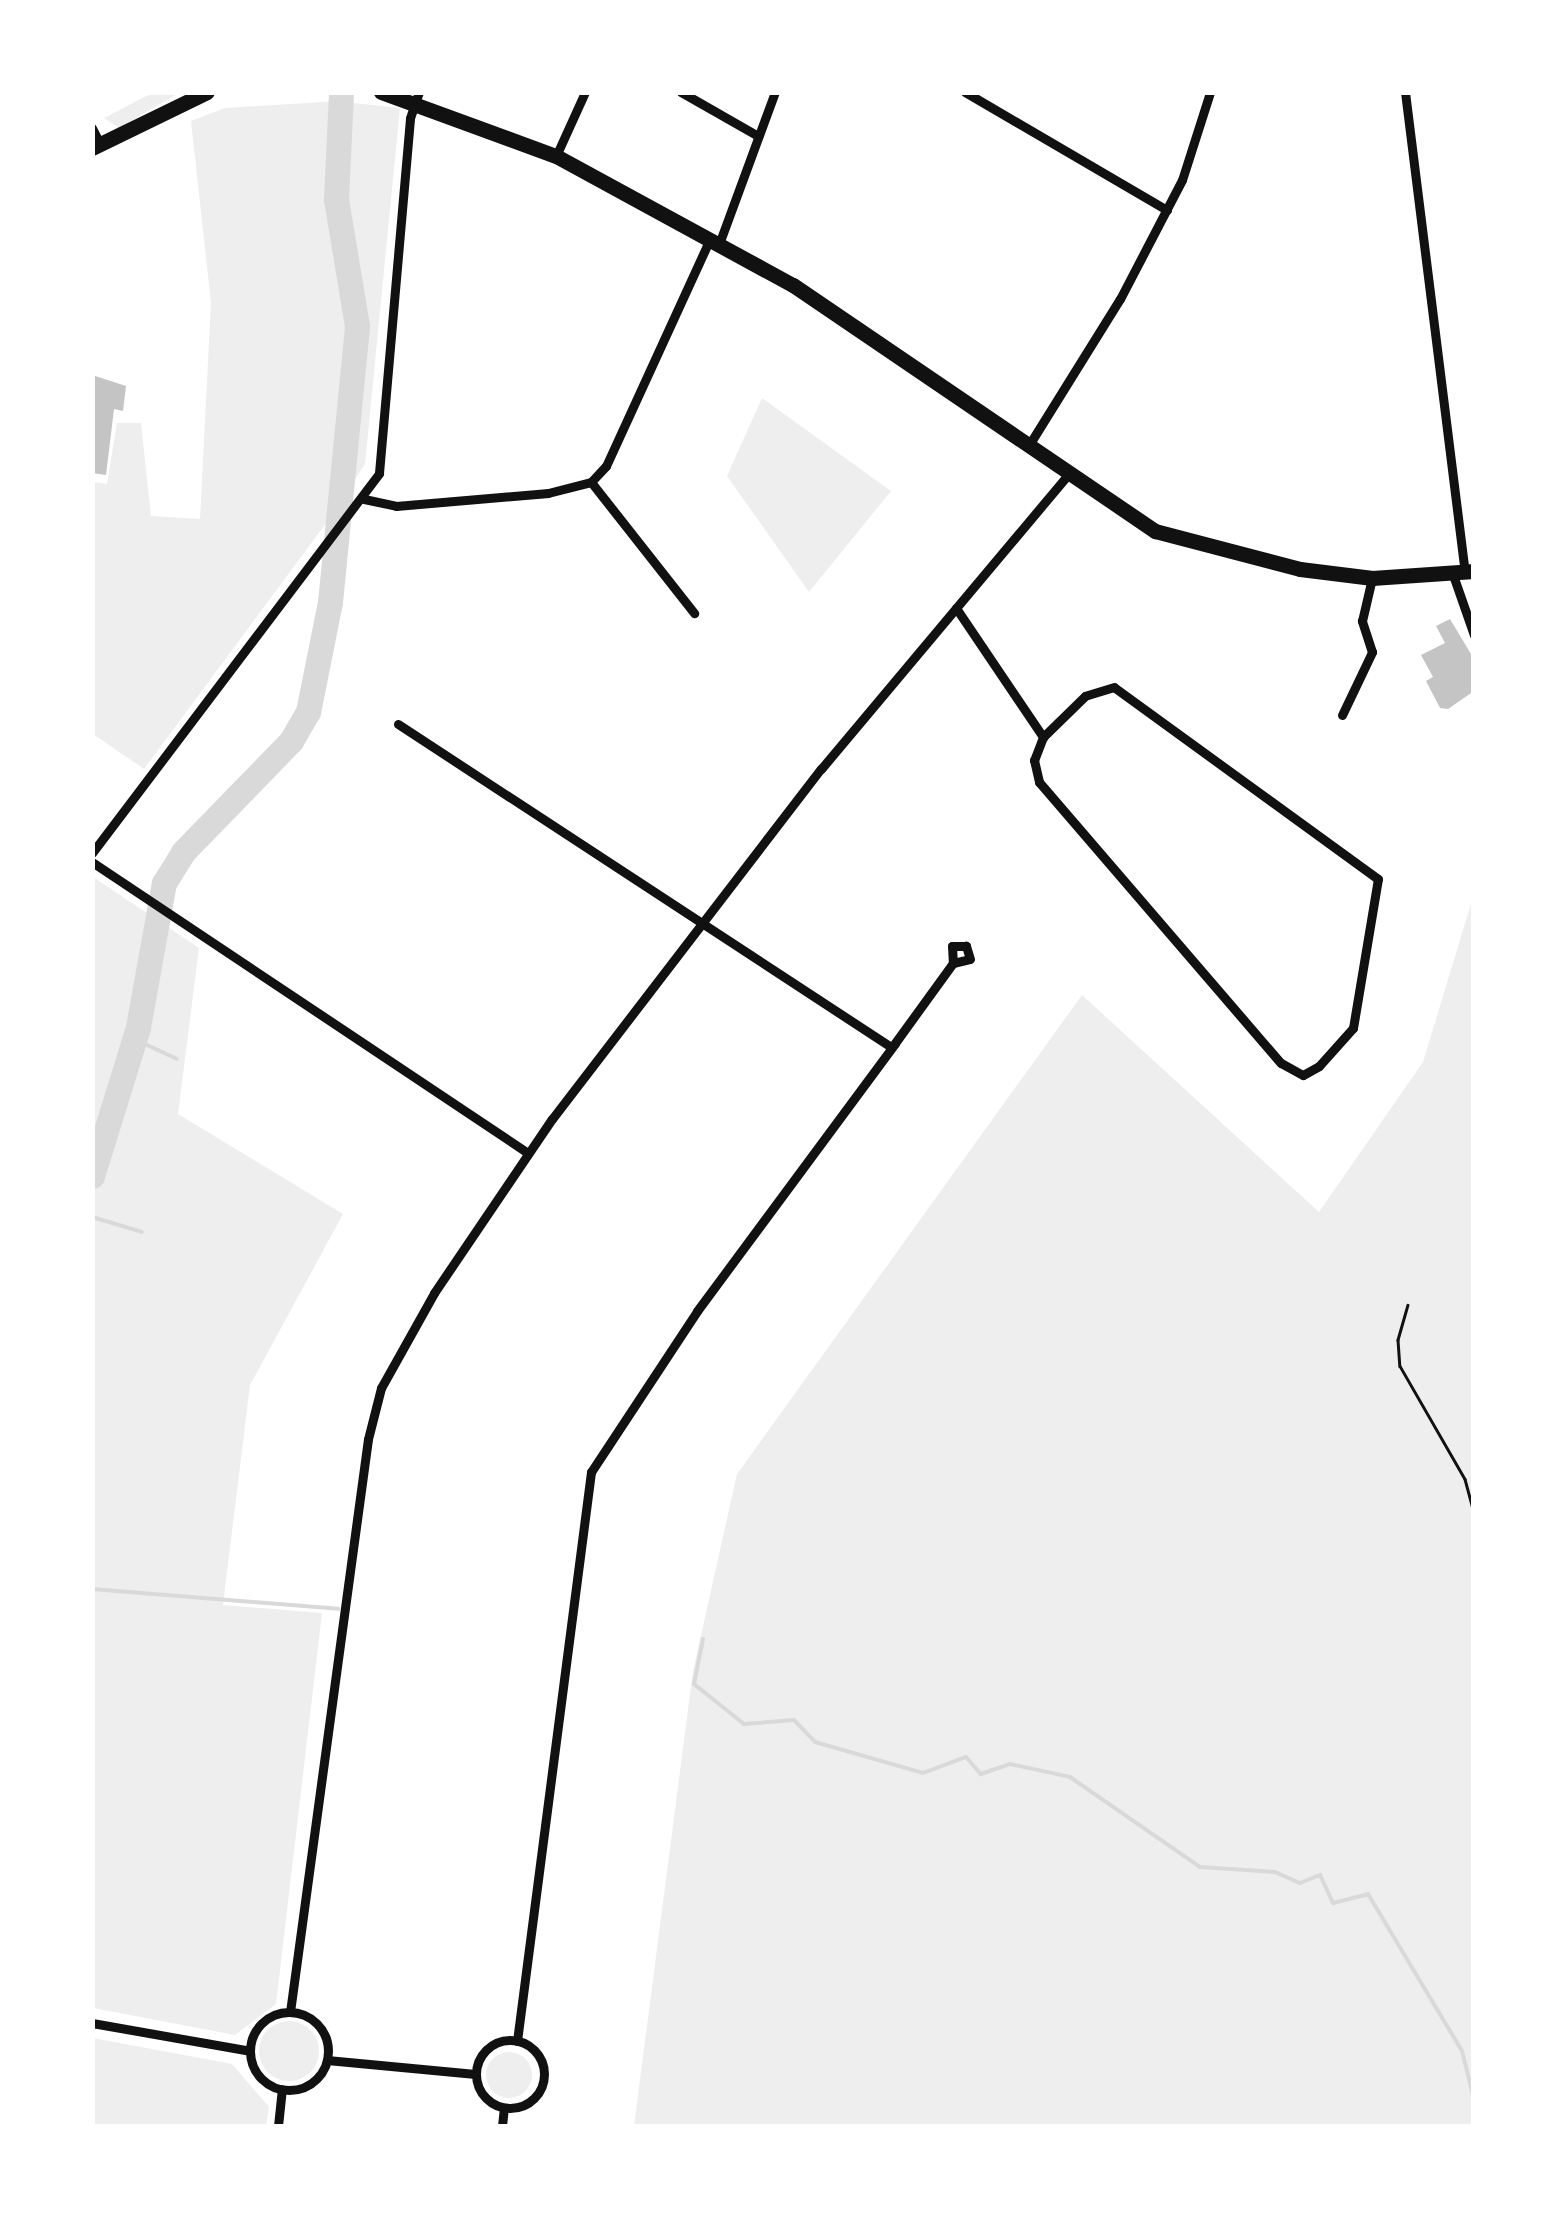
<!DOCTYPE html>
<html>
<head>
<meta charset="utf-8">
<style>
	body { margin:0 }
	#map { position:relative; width:1566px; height:2219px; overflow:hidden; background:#fff; font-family:Raleway,sans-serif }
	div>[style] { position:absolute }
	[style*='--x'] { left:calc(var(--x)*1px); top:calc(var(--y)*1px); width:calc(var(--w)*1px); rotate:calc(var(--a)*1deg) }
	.green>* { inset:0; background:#eee }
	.round { border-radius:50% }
	.stream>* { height:4px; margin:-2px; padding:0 2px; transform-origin:2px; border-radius:2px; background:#d9d9d9 }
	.river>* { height:25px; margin:-12.5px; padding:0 12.5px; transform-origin:12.5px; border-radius:12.5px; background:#d9d9d9 }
	.building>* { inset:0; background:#c4c4c4 }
	.path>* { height:2.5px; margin:-1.25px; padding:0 1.25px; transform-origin:1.25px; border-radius:1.25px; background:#111 }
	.minor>* { height:9px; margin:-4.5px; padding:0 4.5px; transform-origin:4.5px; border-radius:4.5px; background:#111 }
	.minor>.ring { margin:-4.5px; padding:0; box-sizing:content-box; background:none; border:9px solid #111; border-radius:50% }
	.primary>* { height:15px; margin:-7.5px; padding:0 7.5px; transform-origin:7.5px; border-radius:7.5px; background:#111 }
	span { translate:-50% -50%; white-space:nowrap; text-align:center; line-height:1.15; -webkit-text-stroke:8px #fff; paint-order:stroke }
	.frame { position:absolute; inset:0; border:95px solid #fff; pointer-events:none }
</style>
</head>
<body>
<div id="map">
	<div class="green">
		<i style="clip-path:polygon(152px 93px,179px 93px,119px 128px,104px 118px)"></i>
		<i style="clip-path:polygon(339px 101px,336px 199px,357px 326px,344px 488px,335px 511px,144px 769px,93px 734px,93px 482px,107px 484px,117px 423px,141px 423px,151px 516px,200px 519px,211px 303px,191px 121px,225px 108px)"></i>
		<i style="clip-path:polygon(345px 102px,400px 108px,365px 464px,349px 489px,363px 326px,342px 199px)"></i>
		<i style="clip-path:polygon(762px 398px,891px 491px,809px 592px,727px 476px)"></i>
		<i style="clip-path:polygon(93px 877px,199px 948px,178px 1114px,343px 1214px,250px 1385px,223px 1605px,322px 1613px,276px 2004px,235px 2035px,93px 2008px)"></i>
		<i style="clip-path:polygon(1473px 897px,1473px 2126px,634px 2126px,693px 1671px,737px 1474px,1082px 995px,1319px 1212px,1423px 1062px)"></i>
		<i class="round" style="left:259px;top:2021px;width:60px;height:60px"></i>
		<i style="clip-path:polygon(93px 2038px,232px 2064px,269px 2107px,266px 2126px,93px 2126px)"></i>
		<i class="round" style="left:486px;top:2052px;width:46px;height:46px"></i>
	</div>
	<div class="stream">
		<i style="--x:134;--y:1039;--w:47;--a:24.9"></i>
		<i style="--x:92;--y:1217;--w:52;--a:16.7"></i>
		<i style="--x:92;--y:1589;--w:247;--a:4.6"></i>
		<i style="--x:703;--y:1639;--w:46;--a:101.3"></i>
		<i style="--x:694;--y:1684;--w:64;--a:38.7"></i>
		<i style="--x:744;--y:1724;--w:50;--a:-4.6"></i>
		<i style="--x:794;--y:1720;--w:30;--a:46"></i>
		<i style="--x:815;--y:1742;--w:112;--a:16"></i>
		<i style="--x:923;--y:1773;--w:46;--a:-20.4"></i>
		<i style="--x:966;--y:1757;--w:23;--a:49"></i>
		<i style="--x:981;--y:1774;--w:31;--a:-19"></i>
		<i style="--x:1010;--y:1764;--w:61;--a:12.2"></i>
		<i style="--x:1070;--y:1777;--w:158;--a:34.7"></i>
		<i style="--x:1200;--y:1867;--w:75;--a:3.8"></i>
		<i style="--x:1275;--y:1872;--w:27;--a:24"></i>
		<i style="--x:1300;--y:1883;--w:22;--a:-22"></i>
		<i style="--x:1320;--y:1875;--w:31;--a:65"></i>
		<i style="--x:1333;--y:1903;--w:36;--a:-14"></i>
		<i style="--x:1368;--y:1894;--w:183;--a:59.1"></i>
		<i style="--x:1462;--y:2051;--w:49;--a:76"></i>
	</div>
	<div class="river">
		<i style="--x:92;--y:1176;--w:156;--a:-72.8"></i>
		<i style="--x:138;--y:1027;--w:146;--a:-79.8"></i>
		<i style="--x:164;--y:883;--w:36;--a:-58"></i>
		<i style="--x:183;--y:852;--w:155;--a:-45.8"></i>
		<i style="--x:291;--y:741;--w:34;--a:-60"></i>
		<i style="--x:308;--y:712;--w:112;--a:-78.7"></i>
		<i style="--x:330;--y:602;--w:277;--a:-84.4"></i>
		<i style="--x:357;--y:326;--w:129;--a:-99.4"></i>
		<i style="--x:336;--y:199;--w:107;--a:-87.3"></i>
	</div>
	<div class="building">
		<i style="clip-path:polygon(92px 375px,126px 386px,123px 411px,114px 409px,106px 475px,92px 473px)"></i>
		<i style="clip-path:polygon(1450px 619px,1474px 659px,1474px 691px,1448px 709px,1440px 708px,1426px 681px,1433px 677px,1421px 655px,1445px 643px,1436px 626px)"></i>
	</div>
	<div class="path">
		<i style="--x:1408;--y:1305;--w:36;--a:106"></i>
		<i style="--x:1398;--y:1340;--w:26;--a:86"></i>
		<i style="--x:1400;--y:1366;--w:130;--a:60.1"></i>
		<i style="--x:1465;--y:1479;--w:34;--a:75"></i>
	</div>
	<div class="minor">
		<i style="--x:681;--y:92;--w:89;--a:29.7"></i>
		<i style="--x:965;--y:92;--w:234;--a:30.3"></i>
		<i style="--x:1405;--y:92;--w:484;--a:82.9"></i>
		<i style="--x:92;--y:128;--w:18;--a:63"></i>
		<i style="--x:556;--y:156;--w:70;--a:-65.6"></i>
		<i style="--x:719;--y:244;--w:162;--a:-69.8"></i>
		<i style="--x:1029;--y:445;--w:172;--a:-58.1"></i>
		<i style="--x:1120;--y:299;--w:134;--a:-62.5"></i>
		<i style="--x:1182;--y:180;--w:92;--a:-72.3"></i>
		<i style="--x:591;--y:482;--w:167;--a:51.8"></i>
		<i style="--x:364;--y:499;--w:33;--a:12"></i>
		<i style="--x:396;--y:506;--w:153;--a:-4.9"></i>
		<i style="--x:548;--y:493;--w:44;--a:-14.3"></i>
		<i style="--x:591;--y:482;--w:22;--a:-47"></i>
		<i style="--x:606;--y:466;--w:247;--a:-65.4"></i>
		<i style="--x:1453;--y:575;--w:64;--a:70.7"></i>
		<i style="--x:956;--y:608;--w:156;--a:56"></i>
		<i style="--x:1043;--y:737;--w:25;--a:111"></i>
		<i style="--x:1034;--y:760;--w:23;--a:77"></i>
		<i style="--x:1039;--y:782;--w:371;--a:49.3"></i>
		<i style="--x:1281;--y:1063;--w:25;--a:29"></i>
		<i style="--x:1303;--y:1075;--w:18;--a:-29"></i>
		<i style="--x:1319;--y:1066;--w:51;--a:-48.2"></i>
		<i style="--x:1353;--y:1028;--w:151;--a:-80.5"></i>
		<i style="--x:1378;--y:879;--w:326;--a:-144"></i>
		<i style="--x:1114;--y:687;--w:30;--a:163"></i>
		<i style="--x:1085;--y:696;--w:59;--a:135.7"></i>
		<i style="--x:1342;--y:715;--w:70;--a:-64.5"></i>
		<i style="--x:1372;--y:652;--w:33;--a:-108"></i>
		<i style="--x:1362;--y:621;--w:44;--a:-76.9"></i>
		<i style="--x:398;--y:724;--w:589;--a:33.23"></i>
		<i style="--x:92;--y:853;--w:476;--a:-52.9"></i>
		<i style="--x:379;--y:473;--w:356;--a:-85"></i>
		<i style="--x:410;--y:118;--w:28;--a:-71"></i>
		<i style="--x:92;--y:862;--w:524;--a:33.72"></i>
		<i style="--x:290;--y:2012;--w:578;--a:-82.25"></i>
		<i style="--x:368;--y:1439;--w:53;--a:-75.7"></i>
		<i style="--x:381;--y:1388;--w:109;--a:-60.8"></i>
		<i style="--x:434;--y:1293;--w:210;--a:-55.9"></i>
		<i style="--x:552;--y:1119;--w:441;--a:-52.5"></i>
		<i style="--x:821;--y:769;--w:384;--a:-50"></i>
		<i class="ring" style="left:250px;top:2012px;width:69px;height:69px"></i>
		<i style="--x:92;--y:2023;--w:160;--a:10"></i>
		<i class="ring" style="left:476px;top:2040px;width:59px;height:59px"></i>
		<i style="--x:517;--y:2041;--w:574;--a:-82.59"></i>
		<i style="--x:591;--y:1472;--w:193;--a:-56.6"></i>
		<i style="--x:697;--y:1311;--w:333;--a:-53.5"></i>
		<i style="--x:895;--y:1043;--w:99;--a:-54.1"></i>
		<i style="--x:953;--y:963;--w:17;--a:-13"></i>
		<i style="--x:970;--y:959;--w:14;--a:-107"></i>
		<i style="--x:966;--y:946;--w:14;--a:180"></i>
		<i style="--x:952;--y:946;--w:17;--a:87"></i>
		<i style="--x:327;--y:2060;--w:149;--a:5.4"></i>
		<i style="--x:278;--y:2126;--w:37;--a:-84"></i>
		<i style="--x:502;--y:2126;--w:18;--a:-84"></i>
	</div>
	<div class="primary">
		<i style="--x:381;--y:92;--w:186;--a:20.1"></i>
		<i style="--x:556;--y:156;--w:270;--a:28.6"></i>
		<i style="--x:793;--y:285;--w:438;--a:34.2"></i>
		<i style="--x:1155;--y:531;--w:150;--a:14.7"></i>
		<i style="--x:1300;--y:569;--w:73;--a:7.1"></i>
		<i style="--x:1372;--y:578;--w:102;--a:-3.9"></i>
		<i style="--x:92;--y:148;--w:128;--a:-26"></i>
	</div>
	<div class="frame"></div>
</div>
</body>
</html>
